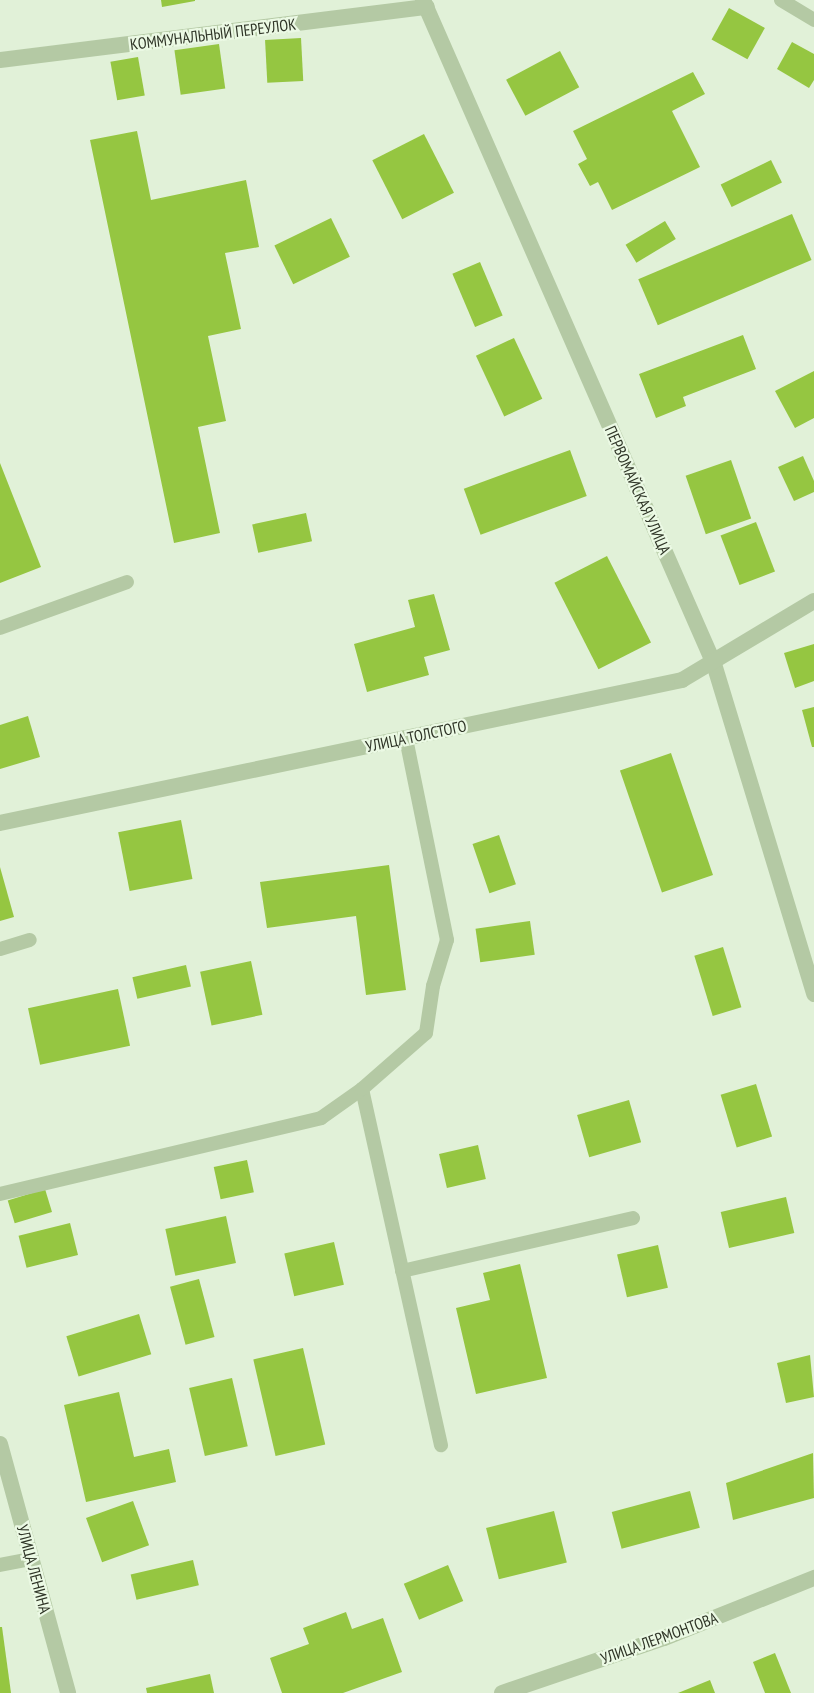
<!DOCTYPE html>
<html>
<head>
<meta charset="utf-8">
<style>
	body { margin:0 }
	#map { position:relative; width:814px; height:1693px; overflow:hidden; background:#e1f1d8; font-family:"PT Sans Narrow",sans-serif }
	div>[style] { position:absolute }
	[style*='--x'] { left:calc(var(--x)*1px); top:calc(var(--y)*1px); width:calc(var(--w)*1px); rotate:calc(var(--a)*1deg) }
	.building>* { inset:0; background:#95c641; transform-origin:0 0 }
	.service>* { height:14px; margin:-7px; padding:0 7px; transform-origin:7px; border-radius:7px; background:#b4c9a4 }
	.minor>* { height:16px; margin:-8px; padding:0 8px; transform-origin:8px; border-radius:8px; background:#b4c9a4 }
	.tertiary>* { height:16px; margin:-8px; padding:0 8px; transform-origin:8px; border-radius:8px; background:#b4c9a4 }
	span { translate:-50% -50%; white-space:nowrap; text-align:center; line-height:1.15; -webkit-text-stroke:4.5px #ebf9e4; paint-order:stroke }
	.street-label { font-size:16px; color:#2e3426 }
</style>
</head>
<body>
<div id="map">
	<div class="building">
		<i style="clip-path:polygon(161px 0,195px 0,195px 1px,162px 7px)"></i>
		<i style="left:729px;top:8px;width:41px;height:36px;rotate:29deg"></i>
		<i style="left:301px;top:38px;width:43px;height:36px;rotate:87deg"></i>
		<i style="clip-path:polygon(792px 42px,814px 54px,814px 80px,809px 88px,777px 69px)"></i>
		<i style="left:219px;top:44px;width:45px;height:45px;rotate:82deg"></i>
		<i style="left:560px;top:51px;width:41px;height:61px;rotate:62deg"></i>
		<i style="left:138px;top:57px;width:39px;height:28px;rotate:80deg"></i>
		<i style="clip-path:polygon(693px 72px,705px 94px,672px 111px,700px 167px,612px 210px,598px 182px,590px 186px,578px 164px,587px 159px,573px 131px)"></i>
		<i style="clip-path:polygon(137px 131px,151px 200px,246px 180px,259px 247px,225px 253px,241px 329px,208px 336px,226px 421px,198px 427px,220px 533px,174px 543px,90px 140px)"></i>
		<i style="left:424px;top:134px;width:66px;height:58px;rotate:63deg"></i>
		<i style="left:771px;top:160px;width:25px;height:56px;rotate:64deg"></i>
		<i style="left:792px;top:214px;width:50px;height:167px;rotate:67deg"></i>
		<i style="left:331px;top:218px;width:43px;height:63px;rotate:64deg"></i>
		<i style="left:665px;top:221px;width:21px;height:46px;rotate:59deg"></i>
		<i style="left:480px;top:262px;width:58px;height:30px;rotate:67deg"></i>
		<i style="clip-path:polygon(743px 335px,756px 369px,683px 397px,686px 406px,656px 418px,639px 374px)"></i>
		<i style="left:514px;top:338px;width:67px;height:42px;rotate:65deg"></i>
		<i style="clip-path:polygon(814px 371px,814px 418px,795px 428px,775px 391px)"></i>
		<i style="left:570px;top:450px;width:49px;height:113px;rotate:70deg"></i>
		<i style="clip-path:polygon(803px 456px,814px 481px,814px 492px,794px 501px,778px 467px)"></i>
		<i style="left:731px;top:460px;width:62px;height:48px;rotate:71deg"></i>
		<i style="clip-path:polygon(0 463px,41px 567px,0 583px)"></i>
		<i style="left:306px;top:513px;width:29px;height:55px;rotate:78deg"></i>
		<i style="left:756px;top:522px;width:53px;height:38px;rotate:69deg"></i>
		<i style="left:607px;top:556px;width:97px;height:59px;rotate:63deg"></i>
		<i style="clip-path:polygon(434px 594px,450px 650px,424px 657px,429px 675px,367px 692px,354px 644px,415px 627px,408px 600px)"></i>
		<i style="clip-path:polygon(814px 644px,814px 681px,795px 688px,784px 653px)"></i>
		<i style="clip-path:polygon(814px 707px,814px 747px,812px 747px,802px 710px)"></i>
		<i style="clip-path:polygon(28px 716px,40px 757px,0 769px,0 725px)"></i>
		<i style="left:671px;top:753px;width:129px;height:54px;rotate:71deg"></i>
		<i style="left:181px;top:820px;width:60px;height:64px;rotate:79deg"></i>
		<i style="left:499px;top:835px;width:52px;height:28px;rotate:71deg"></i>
		<i style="clip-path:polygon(389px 865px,406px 990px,366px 995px,356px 916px,267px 928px,260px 882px)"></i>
		<i style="clip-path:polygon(0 867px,14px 917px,0 921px)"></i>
		<i style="left:530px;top:921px;width:34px;height:55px;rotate:82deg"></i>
		<i style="left:723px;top:947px;width:63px;height:30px;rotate:73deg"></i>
		<i style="left:251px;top:961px;width:55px;height:52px;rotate:78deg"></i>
		<i style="left:186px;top:965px;width:22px;height:55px;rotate:77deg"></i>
		<i style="left:118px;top:989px;width:58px;height:92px;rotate:78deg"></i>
		<i style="left:756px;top:1084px;width:55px;height:37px;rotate:73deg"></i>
		<i style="left:629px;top:1100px;width:44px;height:54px;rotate:74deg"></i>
		<i style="left:478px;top:1145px;width:35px;height:40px;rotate:77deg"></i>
		<i style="left:247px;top:1160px;width:33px;height:34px;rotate:78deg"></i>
		<i style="left:45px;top:1189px;width:24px;height:39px;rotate:73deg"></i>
		<i style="left:786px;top:1197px;width:37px;height:67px;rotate:77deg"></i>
		<i style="left:226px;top:1216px;width:48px;height:62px;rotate:78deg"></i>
		<i style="left:70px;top:1223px;width:33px;height:53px;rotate:76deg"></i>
		<i style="left:334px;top:1242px;width:44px;height:51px;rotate:77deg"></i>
		<i style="left:658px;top:1245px;width:44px;height:42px;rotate:77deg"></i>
		<i style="clip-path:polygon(520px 1264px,547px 1378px,476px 1394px,456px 1308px,490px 1300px,483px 1273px)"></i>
		<i style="left:199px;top:1279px;width:60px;height:30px;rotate:75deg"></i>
		<i style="left:139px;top:1314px;width:42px;height:76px;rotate:73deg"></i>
		<i style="left:303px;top:1348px;width:99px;height:51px;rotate:77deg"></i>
		<i style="clip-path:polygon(810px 1355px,814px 1397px,786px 1403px,777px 1363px)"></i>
		<i style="left:232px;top:1378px;width:70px;height:44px;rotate:77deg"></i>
		<i style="clip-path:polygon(119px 1392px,134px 1457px,169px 1449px,176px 1482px,86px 1502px,64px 1405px)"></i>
		<i style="clip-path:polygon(813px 1453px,814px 1498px,733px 1520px,726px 1483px)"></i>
		<i style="left:690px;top:1491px;width:38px;height:81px;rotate:75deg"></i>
		<i style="left:133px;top:1501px;width:47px;height:50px;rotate:70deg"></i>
		<i style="left:554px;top:1511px;width:53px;height:70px;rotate:76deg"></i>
		<i style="left:193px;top:1560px;width:26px;height:64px;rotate:77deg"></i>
		<i style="left:448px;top:1565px;width:39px;height:48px;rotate:67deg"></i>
		<i style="clip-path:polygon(346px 1612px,352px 1629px,383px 1618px,402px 1672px,343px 1693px,282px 1693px,270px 1658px,309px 1644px,303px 1628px)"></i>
		<i style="clip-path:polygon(0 1627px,2px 1627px,11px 1693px,0 1693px)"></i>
		<i style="clip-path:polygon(775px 1653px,791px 1693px,765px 1693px,753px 1662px)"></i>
		<i style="clip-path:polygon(210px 1674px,214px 1693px,147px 1693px,146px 1688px)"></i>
		<i style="clip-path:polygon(710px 1680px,715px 1693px,678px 1693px)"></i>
	</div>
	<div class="service">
		<i style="--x:781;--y:0;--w:39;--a:31"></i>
		<i style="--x:0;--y:628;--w:135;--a:-19.9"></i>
		<i style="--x:0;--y:949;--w:31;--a:-17"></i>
		<i style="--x:362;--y:1089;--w:365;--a:77.5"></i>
		<i style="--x:0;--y:1194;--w:330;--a:-13.3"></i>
		<i style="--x:321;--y:1118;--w:50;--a:-35.3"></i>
		<i style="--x:362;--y:1089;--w:85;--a:-41.2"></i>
		<i style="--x:426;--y:1033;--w:48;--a:-81.5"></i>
		<i style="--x:433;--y:986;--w:48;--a:-73.1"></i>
		<i style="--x:447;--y:940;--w:206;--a:-101.5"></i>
		<i style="--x:402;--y:1271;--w:237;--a:-12.9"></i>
		<i style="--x:0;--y:1565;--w:32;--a:-11"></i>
	</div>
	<div class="minor">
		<i style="--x:423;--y:0;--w:725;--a:66.33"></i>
		<i style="--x:714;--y:664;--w:345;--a:73.1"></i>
		<i style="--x:0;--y:60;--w:430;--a:-7.1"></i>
		<i style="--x:0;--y:823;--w:697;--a:-11.84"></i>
		<i style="--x:682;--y:680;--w:154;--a:-30.9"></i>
		<i style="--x:502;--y:1693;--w:171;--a:-18.8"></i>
		<i style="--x:664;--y:1638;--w:162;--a:-21.8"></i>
	</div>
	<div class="tertiary">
		<i style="--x:0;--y:1444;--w:258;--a:74.7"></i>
	</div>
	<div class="street-label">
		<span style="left:213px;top:34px;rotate:-7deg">КОММУНАЛЬНЫЙ ПЕРЕУЛОК</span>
		<span style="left:638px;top:490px;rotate:66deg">ПЕРВОМАЙСКАЯ УЛИЦА</span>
		<span style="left:416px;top:736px;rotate:-12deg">УЛИЦА ТОЛСТОГО</span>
		<span style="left:34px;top:1569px;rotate:75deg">УЛИЦА ЛЕНИНА</span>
		<span style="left:659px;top:1638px;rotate:-20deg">УЛИЦА ЛЕРМОНТОВА</span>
	</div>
</div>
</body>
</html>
